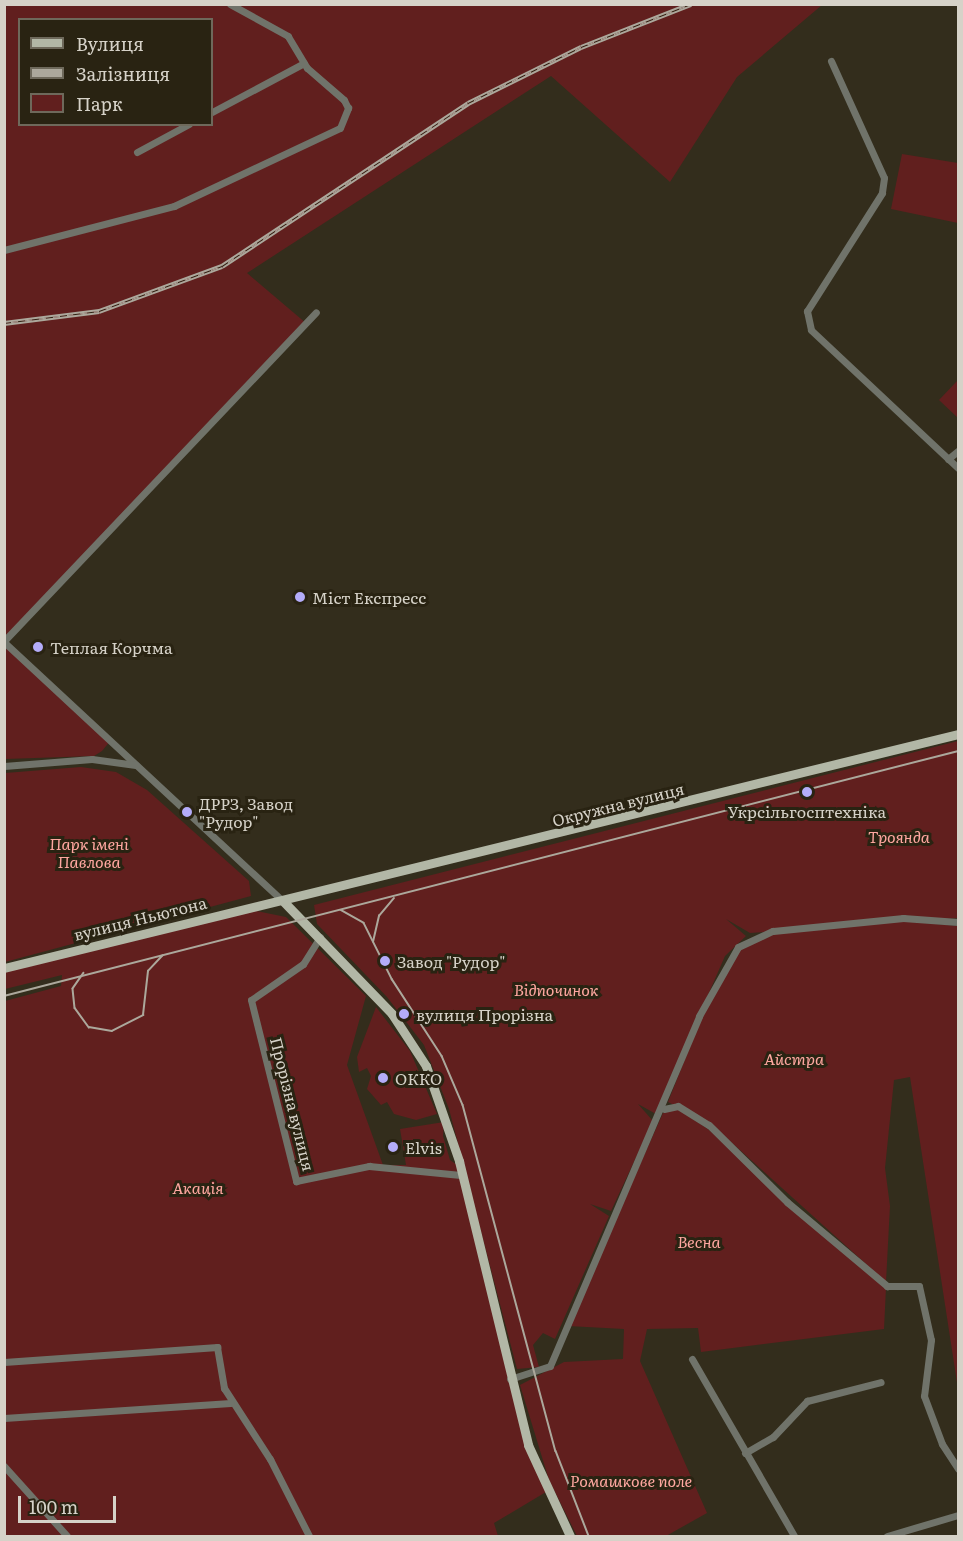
<!DOCTYPE html>
<html>
<head>
<meta charset="utf-8">
<style>
	body { margin:0 }
	#map { position:relative; width:963px; height:1541px; overflow:hidden; background:#332d1c; font-family:Literata,serif }
	div>[style] { position:absolute }
	[style*='--x'] { left:calc(var(--x)*1px); top:calc(var(--y)*1px); width:calc(var(--w)*1px); rotate:calc(var(--a)*1deg) }
	.green>* { inset:0; background:#611f1e }
	.minor>* { height:7px; margin:-3.5px; padding:0 3.5px; transform-origin:3.5px; border-radius:3.5px; background:#70736a }
	.major>* { height:9px; margin:-4.5px; padding:0 4.5px; transform-origin:4.5px; border-radius:4.5px; background:#b2b7a6 }
	.tram>* { height:1.5px; margin:-0.75px; padding:0 0.75px; transform-origin:0.75px; border-radius:0.75px; background:#aca89c }
	.rail>* { height:4.5px; margin-top:-2.25px; transform-origin:0; background:repeating-linear-gradient(90deg,#292312 0 7px,#aca89c 0 14px); box-sizing:border-box; border-block:2px solid #aca89c }
	.dots>* { width:16px; height:16px; translate:-50% -50%; box-sizing:border-box; border:3px solid #292312; border-radius:50% }
	span { translate:-50% -50%; white-space:nowrap; text-align:center; line-height:1.15; -webkit-text-stroke:6px #292312; paint-order:stroke }
	.poi-label { font-size:16px; color:#d6d2c8 }
	.left { translate:0 -50%; text-align:left }
	.street-label { font-size:16px; color:#d6d2c8 }
	.park-label { font-size:16px; color:#ffa7a0; font-style:italic }
	.frame { position:absolute; inset:0; border:6px solid #d6d2c8; pointer-events:none }
	.legend { position:absolute; left:18px; top:18px; width:195px; height:108px; box-sizing:border-box; background:#292312; border:2px solid #6e695b; margin:0; padding:8px 10px; list-style:none; font-size:18px; color:#d6d2c8 }
	.legend li { display:flex; align-items:center; gap:12px; height:30px }
	.legend b { width:30px; border:2px solid #6e695b }
	.scale { position:absolute; left:18px; top:1496px; width:98px; height:27px; box-sizing:border-box; border:3px solid #d6d2c8; border-top:0; padding-left:8px; font-size:18px; line-height:21px; white-space:nowrap; color:#d6d2c8; -webkit-text-stroke:4px #292312; paint-order:stroke }
</style>
</head>
<body>
<div id="map">
	<div class="green">
		<i style="clip-path:polygon(evenodd,5px 5px,822px 5px,737px 77px,670px 182px,551px 76px,247px 273px,307px 324px,5px 641px,5px 5px,20px 20px,212px 20px,212px 124px,20px 124px,20px 20px)"></i>
		<i style="clip-path:polygon(902px 154px,958px 163px,958px 223px,891px 209px)"></i>
		<i style="clip-path:polygon(958px 380px,958px 418px,939px 400px)"></i>
		<i style="clip-path:polygon(5px 642px,111px 740px,102px 751px,94px 756px,5px 759px)"></i>
		<i style="clip-path:polygon(958px 741px,958px 918px,750px 933px,726px 919px,746px 936px,725px 956px,656px 1114px,638px 1104px,653px 1121px,611px 1211px,590px 1204px,609px 1216px,555px 1339px,543px 1333px,533px 1345px,539px 1367px,517px 1369px,449px 1109px,424px 1045px,387px 997px,317px 924px,314px 905px)"></i>
		<i style="clip-path:polygon(81px 767px,116px 772px,147px 790px,249px 881px,251px 896px,5px 962px,5px 773px)"></i>
		<i style="clip-path:polygon(252px 910px,286px 917px,366px 996px,347px 1065px,383px 1165px,406px 1165px,400px 1129px,444px 1122px,443px 1136px,450px 1160px,460px 1167px,493px 1312px,546px 1492px,494px 1523px,498px 1536px,5px 1536px,5px 1001px,61px 986px,62px 975px,5px 989px,4px 972px)"></i>
		<i style="clip-path:polygon(902px 921px,958px 926px,958px 1389px,910px 1077px,894px 1080px,885px 1168px,890px 1206px,886px 1282px,711px 1124px,668px 1102px,712px 991px,738px 949px,772px 934px)"></i>
		<i style="clip-path:polygon(376px 1007px,410px 1051px,437px 1114px,416px 1120px,394px 1114px,387px 1102px,381px 1105px,367px 1089px,371px 1076px,367px 1068px,359px 1072px,357px 1057px)"></i>
		<i style="clip-path:polygon(674px 1107px,708px 1129px,886px 1288px,884px 1329px,701px 1352px,698px 1328px,647px 1329px,640px 1361px,707px 1513px,666px 1536px,577px 1536px,549px 1480px,520px 1385px,564px 1362px,623px 1359px,624px 1329px,568px 1326px,663px 1113px)"></i>
	</div>
	<div class="minor">
		<i style="--x:831;--y:61;--w:128;--a:65.6"></i>
		<i style="--x:884;--y:178;--w:15;--a:98"></i>
		<i style="--x:882;--y:193;--w:140;--a:122.4"></i>
		<i style="--x:807;--y:311;--w:19;--a:78"></i>
		<i style="--x:811;--y:330;--w:202;--a:43.2"></i>
		<i style="--x:212;--y:112;--w:104;--a:-28"></i>
		<i style="--x:137;--y:152;--w:59;--a:-28.3"></i>
		<i style="--x:4;--y:250;--w:176;--a:-14.5"></i>
		<i style="--x:174;--y:206;--w:183;--a:-25.2"></i>
		<i style="--x:340;--y:128;--w:22;--a:-68"></i>
		<i style="--x:348;--y:108;--w:9;--a:-117"></i>
		<i style="--x:344;--y:100;--w:49;--a:-139.1"></i>
		<i style="--x:307;--y:68;--w:37;--a:-121"></i>
		<i style="--x:288;--y:36;--w:66;--a:-151.1"></i>
		<i style="--x:948;--y:459;--w:13;--a:-39"></i>
		<i style="--x:4;--y:641;--w:453;--a:-46.5"></i>
		<i style="--x:4;--y:642;--w:382;--a:42.9"></i>
		<i style="--x:4;--y:766;--w:88;--a:-4.5"></i>
		<i style="--x:92;--y:759;--w:44;--a:7.8"></i>
		<i style="--x:320;--y:937;--w:32;--a:122"></i>
		<i style="--x:303;--y:964;--w:63;--a:145.3"></i>
		<i style="--x:251;--y:1000;--w:187;--a:76"></i>
		<i style="--x:296;--y:1181;--w:75;--a:-11.6"></i>
		<i style="--x:369;--y:1166;--w:92;--a:5.6"></i>
		<i style="--x:664;--y:1109;--w:14;--a:-12"></i>
		<i style="--x:678;--y:1106;--w:36;--a:32"></i>
		<i style="--x:709;--y:1125;--w:110;--a:44.6"></i>
		<i style="--x:787;--y:1202;--w:131;--a:40"></i>
		<i style="--x:887;--y:1286;--w:32;--a:0"></i>
		<i style="--x:919;--y:1286;--w:55;--a:77.5"></i>
		<i style="--x:931;--y:1340;--w:56;--a:97.1"></i>
		<i style="--x:924;--y:1396;--w:51;--a:69.4"></i>
		<i style="--x:942;--y:1444;--w:30;--a:57"></i>
		<i style="--x:692;--y:1359;--w:204;--a:60"></i>
		<i style="--x:4;--y:1362;--w:214;--a:-4"></i>
		<i style="--x:217;--y:1347;--w:42;--a:80.3"></i>
		<i style="--x:224;--y:1388;--w:85;--a:57.1"></i>
		<i style="--x:270;--y:1459;--w:86;--a:63.1"></i>
		<i style="--x:510;--y:1379;--w:42;--a:-18"></i>
		<i style="--x:550;--y:1366;--w:380;--a:-66.9"></i>
		<i style="--x:699;--y:1016;--w:79;--a:-60.5"></i>
		<i style="--x:738;--y:947;--w:38;--a:-25"></i>
		<i style="--x:773;--y:931;--w:131;--a:-5.7"></i>
		<i style="--x:903;--y:918;--w:55;--a:4.2"></i>
		<i style="--x:4;--y:1418;--w:227;--a:-3.8"></i>
		<i style="--x:745;--y:1453;--w:32;--a:-30"></i>
		<i style="--x:773;--y:1437;--w:50;--a:-46.6"></i>
		<i style="--x:807;--y:1401;--w:76;--a:-14.4"></i>
		<i style="--x:4;--y:1466;--w:94;--a:48"></i>
		<i style="--x:887;--y:1536;--w:74;--a:-16.5"></i>
	</div>
	<div class="major">
		<i style="--x:284;--y:902;--w:156;--a:46"></i>
		<i style="--x:392;--y:1014;--w:62;--a:56.8"></i>
		<i style="--x:426;--y:1066;--w:101;--a:70.8"></i>
		<i style="--x:459;--y:1161;--w:292;--a:76.3"></i>
		<i style="--x:528;--y:1445;--w:100;--a:65.2"></i>
		<i style="--x:4;--y:968;--w:982;--a:-13.78"></i>
	</div>
	<div class="tram">
		<i style="--x:341;--y:910;--w:26;--a:29"></i>
		<i style="--x:364;--y:923;--w:63;--a:63.4"></i>
		<i style="--x:392;--y:979;--w:92;--a:57"></i>
		<i style="--x:442;--y:1056;--w:53;--a:66.8"></i>
		<i style="--x:463;--y:1105;--w:358;--a:75"></i>
		<i style="--x:556;--y:1451;--w:91;--a:68.8"></i>
		<i style="--x:373;--y:942;--w:27;--a:-77"></i>
		<i style="--x:379;--y:916;--w:23;--a:-50"></i>
		<i style="--x:84;--y:973;--w:19;--a:125"></i>
		<i style="--x:73;--y:989;--w:19;--a:84"></i>
		<i style="--x:75;--y:1008;--w:24;--a:54"></i>
		<i style="--x:89;--y:1027;--w:23;--a:10"></i>
		<i style="--x:112;--y:1031;--w:35;--a:-27"></i>
		<i style="--x:143;--y:1015;--w:44;--a:-83.5"></i>
		<i style="--x:148;--y:971;--w:21;--a:-47"></i>
		<i style="--x:4;--y:996;--w:985;--a:-14.4"></i>
	</div>
	<div class="rail">
		<i style="--x:4;--y:323;--w:96;--a:-7.2"></i>
		<i style="--x:99;--y:311;--w:131;--a:-20.1"></i>
		<i style="--x:222;--y:266;--w:295;--a:-33.5"></i>
		<i style="--x:468;--y:103;--w:126;--a:-26.4"></i>
		<i style="--x:581;--y:47;--w:118;--a:-21.4"></i>
	</div>
	<div class="dots">
		<i style="left:300px;top:597px;background:#b4acf9"></i>
		<i style="left:38px;top:647px;background:#b4acf9"></i>
		<i style="left:807px;top:792px;background:#b4acf9"></i>
		<i style="left:187px;top:812px;background:#b4acf9"></i>
		<i style="left:385px;top:961px;background:#b4acf9"></i>
		<i style="left:404px;top:1014px;background:#b4acf9"></i>
		<i style="left:383px;top:1078px;background:#b4acf9"></i>
		<i style="left:393px;top:1147px;background:#b4acf9"></i>
	</div>
	<div class="poi-label">
		<span class="left" style="left:312px;top:597px">Міст Експресс</span>
		<span class="left" style="left:50px;top:647px">Теплая Корчма</span>
		<span class="left" style="left:199px;top:812px">ДРРЗ, Завод<br>"Рудор"</span>
		<span style="left:807px;top:811px">Укрсільгосптехніка</span>
		<span class="left" style="left:397px;top:961px">Завод "Рудор"</span>
		<span class="left" style="left:416px;top:1014px">вулиця Прорізна</span>
		<span class="left" style="left:395px;top:1078px">ОККО</span>
		<span class="left" style="left:405px;top:1147px">Elvis</span>
	</div>
	<div class="street-label">
		<span style="left:618px;top:804px;rotate:-14deg">Окружна вулиця</span>
		<span style="left:140px;top:918px;rotate:-14deg">вулиця Ньютона</span>
		<span style="left:293px;top:1104px;rotate:76deg">Прорізна вулиця</span>
	</div>
	<div class="park-label">
		<span style="left:899px;top:836px">Троянда</span>
		<span style="left:89px;top:852px">Парк імені<br>Павлова</span>
		<span style="left:556px;top:989px">Відпочинок</span>
		<span style="left:794px;top:1058px">Айстра</span>
		<span style="left:198px;top:1187px">Акація</span>
		<span style="left:699px;top:1241px">Весна</span>
		<span style="left:631px;top:1480px">Ромашкове поле</span>
	</div>
	<div class="frame"></div>
	<ul class="legend">
	<li><b style="height:8px;background:#b2b7a6"></b>Вулиця</li>
	<li><b style="height:8px;background:#aca89c"></b>Залізниця</li>
	<li><b style="height:16px;background:#611f1e"></b>Парк</li>
	</ul>
	<div class="scale">100 m</div>
</div>
</body>
</html>
